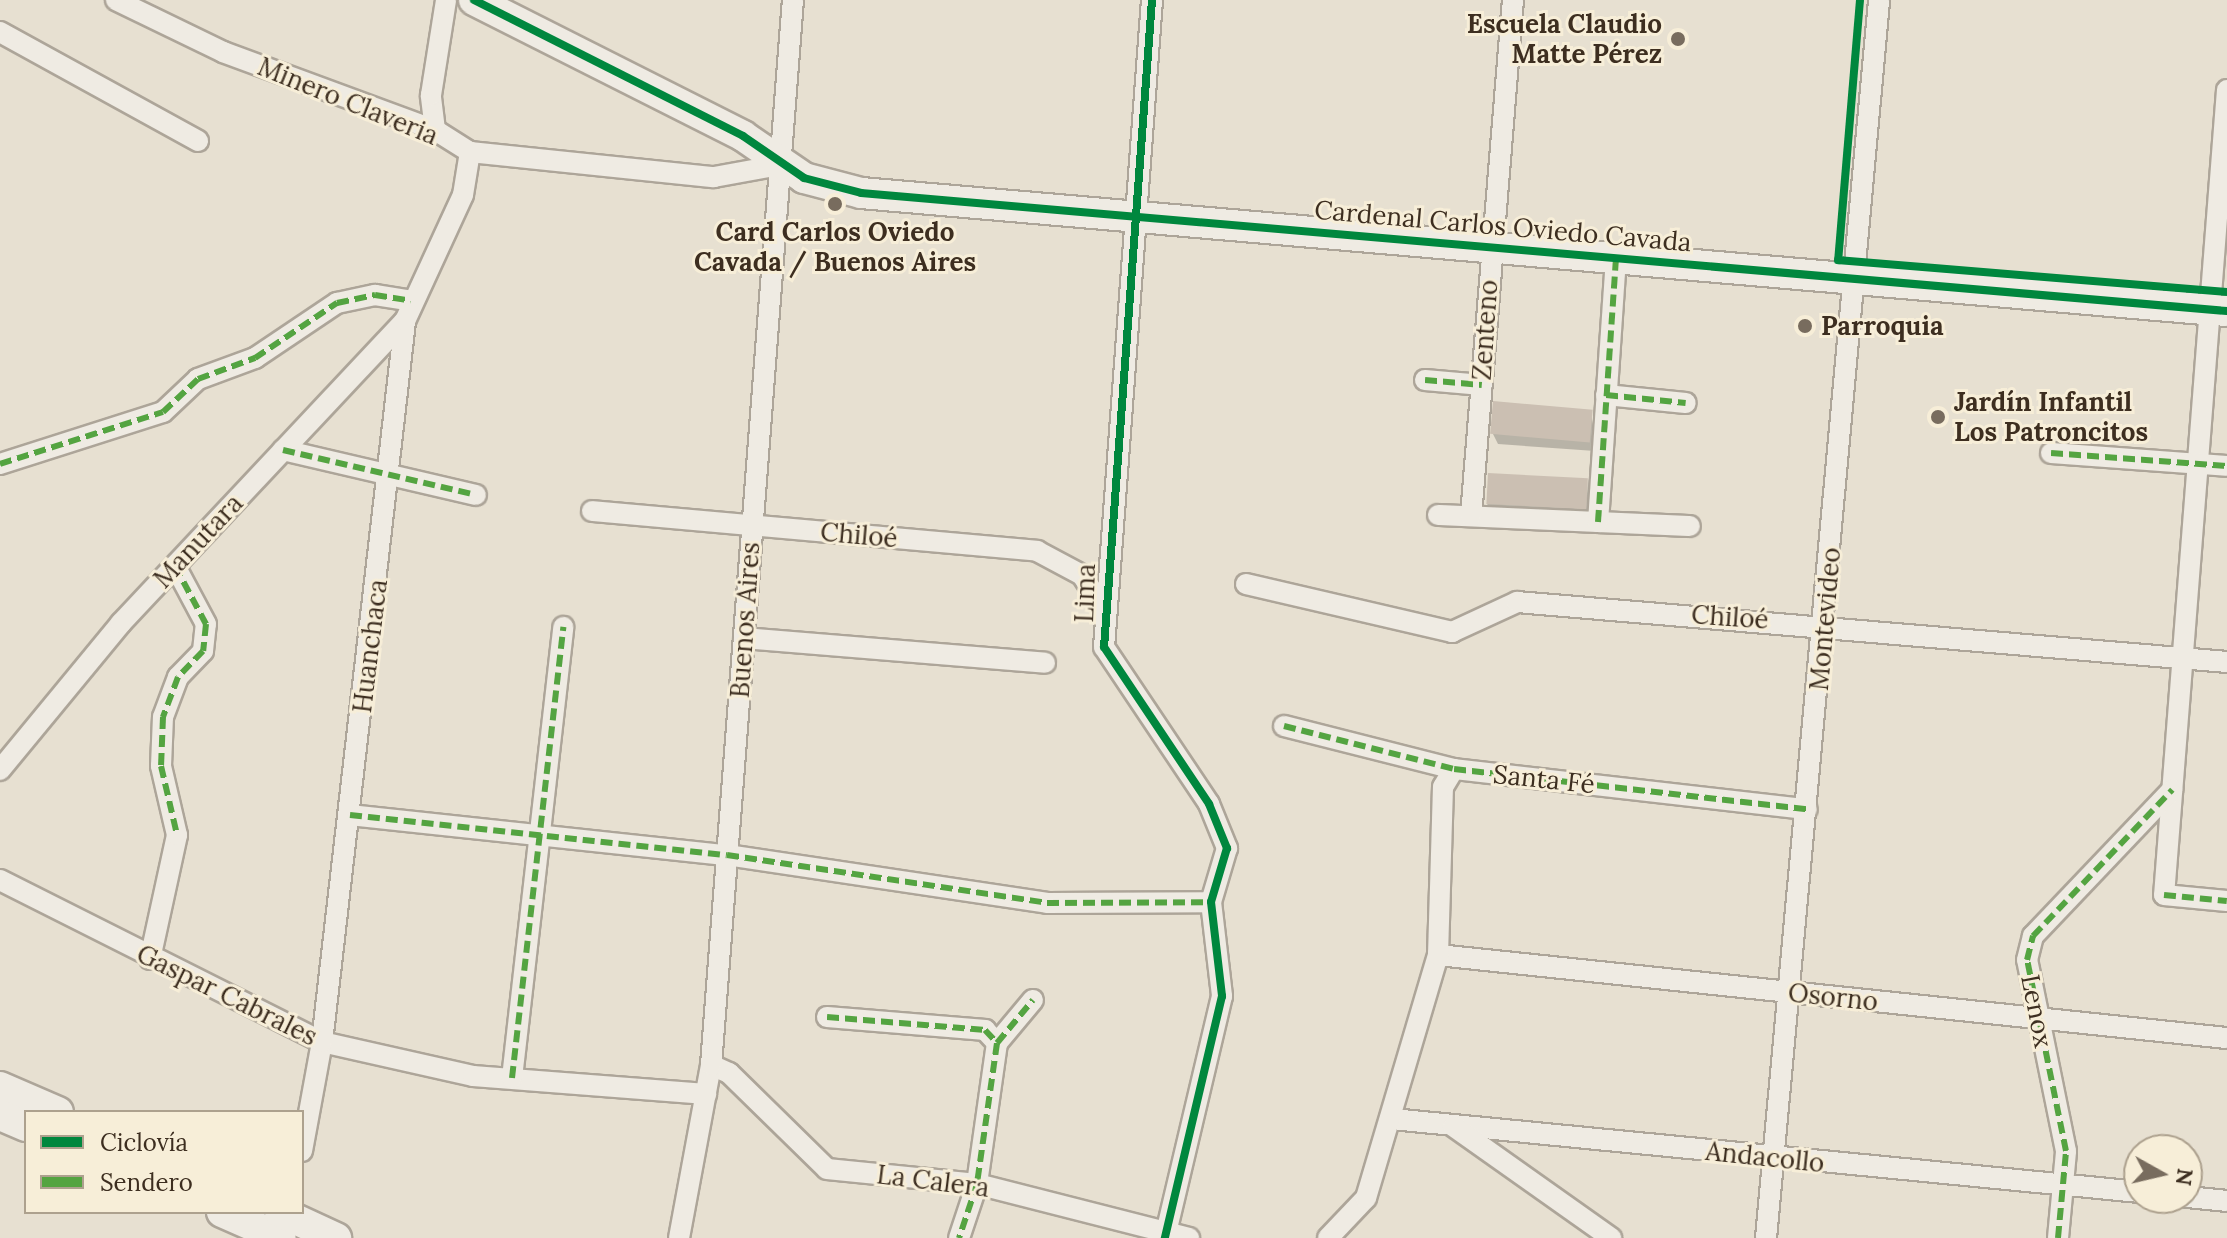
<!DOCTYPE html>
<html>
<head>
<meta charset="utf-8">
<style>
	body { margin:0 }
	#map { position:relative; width:2227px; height:1238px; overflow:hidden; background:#e7e0d1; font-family:Lora,serif }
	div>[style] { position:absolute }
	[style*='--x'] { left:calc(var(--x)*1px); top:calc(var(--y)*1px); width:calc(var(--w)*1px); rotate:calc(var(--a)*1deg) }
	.shadow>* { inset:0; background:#0003 }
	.building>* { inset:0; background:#cbbfb2; transform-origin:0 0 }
	.roads { filter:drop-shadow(2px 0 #ada599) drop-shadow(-2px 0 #ada599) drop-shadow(0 2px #ada599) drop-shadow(0 -2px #ada599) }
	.street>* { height:20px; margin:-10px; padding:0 10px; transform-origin:10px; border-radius:10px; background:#efebe3 }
	.secondary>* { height:30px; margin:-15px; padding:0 15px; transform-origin:15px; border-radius:15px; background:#efebe3 }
	.quiet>* { height:6px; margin-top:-3px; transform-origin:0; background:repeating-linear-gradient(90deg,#54a441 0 12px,transparent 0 18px) }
	.cycleway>* { height:8px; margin:-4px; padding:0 4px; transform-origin:4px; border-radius:4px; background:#00873e }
	.dots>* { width:22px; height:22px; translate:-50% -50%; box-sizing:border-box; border:4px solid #f7eed8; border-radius:50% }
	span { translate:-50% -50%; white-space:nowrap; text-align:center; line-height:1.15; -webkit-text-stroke:6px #f7eed8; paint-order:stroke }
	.poi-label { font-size:26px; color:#3d2e20; font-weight:700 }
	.right { translate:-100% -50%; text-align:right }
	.left { translate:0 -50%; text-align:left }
	.street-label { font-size:26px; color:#3d2e20 }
	.legend { position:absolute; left:24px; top:1110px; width:280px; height:104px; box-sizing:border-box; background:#f7eed8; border:2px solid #ada18e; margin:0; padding:10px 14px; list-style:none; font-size:24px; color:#3d2e20 }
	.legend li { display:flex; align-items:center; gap:16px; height:40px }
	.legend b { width:40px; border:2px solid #ada18e }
	.north { position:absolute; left:2123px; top:1134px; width:80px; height:80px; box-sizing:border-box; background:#f7eed8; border:2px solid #ada18e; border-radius:50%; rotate:98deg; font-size:22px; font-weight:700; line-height:32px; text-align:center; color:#3d2e20 }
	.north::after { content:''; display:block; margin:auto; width:28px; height:36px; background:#786c5e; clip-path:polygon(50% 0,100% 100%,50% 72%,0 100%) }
</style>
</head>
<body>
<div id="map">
	<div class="shadow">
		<i style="clip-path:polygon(1591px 411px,1595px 451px,1498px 444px,1493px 434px)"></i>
		<i style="clip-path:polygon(1587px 481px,1590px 518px,1493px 513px,1487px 504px)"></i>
	</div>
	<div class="building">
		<i style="left:1493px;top:401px;width:100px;height:33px;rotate:5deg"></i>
		<i style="left:1488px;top:473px;width:100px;height:31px;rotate:3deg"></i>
	</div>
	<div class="roads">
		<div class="street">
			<i style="--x:116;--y:0;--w:119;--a:25.9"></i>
			<i style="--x:223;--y:52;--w:226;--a:20.2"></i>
			<i style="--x:435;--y:130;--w:41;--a:32.2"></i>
			<i style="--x:470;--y:152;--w:245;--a:5.9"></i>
			<i style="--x:714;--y:177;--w:67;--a:-10.3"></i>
			<i style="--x:1152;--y:0;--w:649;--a:94.24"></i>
			<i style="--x:1104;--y:647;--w:189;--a:56.2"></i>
			<i style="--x:1209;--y:804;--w:48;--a:67.8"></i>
			<i style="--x:1227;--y:848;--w:56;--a:106.5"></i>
			<i style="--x:1211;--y:902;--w:95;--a:83.3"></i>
			<i style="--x:1222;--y:996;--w:249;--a:103.3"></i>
			<i style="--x:0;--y:32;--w:226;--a:28.8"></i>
			<i style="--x:2227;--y:90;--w:807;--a:94.47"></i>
			<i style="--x:2164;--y:895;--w:63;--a:5.4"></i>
			<i style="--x:435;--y:130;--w:35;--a:-97"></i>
			<i style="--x:431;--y:95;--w:96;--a:-81"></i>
			<i style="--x:1425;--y:380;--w:57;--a:5"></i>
			<i style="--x:1606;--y:395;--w:80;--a:5.7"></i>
			<i style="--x:283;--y:450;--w:198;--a:13.1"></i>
			<i style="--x:2051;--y:453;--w:176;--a:4.2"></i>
			<i style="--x:0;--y:464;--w:171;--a:-17.7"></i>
			<i style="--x:163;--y:412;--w:48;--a:-43.3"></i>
			<i style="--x:198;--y:379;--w:61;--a:-20.2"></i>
			<i style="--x:255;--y:358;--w:99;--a:-33.9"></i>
			<i style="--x:337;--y:303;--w:39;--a:-12"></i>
			<i style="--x:375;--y:295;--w:36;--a:9"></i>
			<i style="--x:592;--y:511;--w:447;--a:5.1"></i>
			<i style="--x:1037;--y:551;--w:51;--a:28.1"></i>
			<i style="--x:1082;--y:575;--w:37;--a:57"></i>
			<i style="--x:1438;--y:515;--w:252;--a:2.5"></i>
			<i style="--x:1471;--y:516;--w:518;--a:-85.35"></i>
			<i style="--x:1598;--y:522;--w:268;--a:-86.1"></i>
			<i style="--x:1246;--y:584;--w:212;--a:13.1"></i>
			<i style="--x:1452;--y:632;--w:72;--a:-24.8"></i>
			<i style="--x:1517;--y:602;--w:713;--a:4.83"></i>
			<i style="--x:744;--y:638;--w:302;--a:4.7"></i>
			<i style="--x:1284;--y:726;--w:175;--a:14.2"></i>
			<i style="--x:1454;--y:769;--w:355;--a:6.5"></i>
			<i style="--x:0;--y:770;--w:190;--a:-50.5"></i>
			<i style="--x:121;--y:623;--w:415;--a:-46.8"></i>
			<i style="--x:350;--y:815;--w:379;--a:6.1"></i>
			<i style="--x:727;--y:855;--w:324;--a:8.5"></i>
			<i style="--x:1047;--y:903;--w:164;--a:-0.3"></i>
			<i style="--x:0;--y:880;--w:360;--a:26.7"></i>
			<i style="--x:322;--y:1042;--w:155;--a:12.7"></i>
			<i style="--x:473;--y:1076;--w:234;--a:4.4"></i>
			<i style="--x:1438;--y:955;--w:793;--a:6.01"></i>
			<i style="--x:150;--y:959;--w:127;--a:-77.7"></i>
			<i style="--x:177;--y:835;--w:71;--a:-103.1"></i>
			<i style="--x:161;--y:766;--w:49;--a:-87.7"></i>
			<i style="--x:163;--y:717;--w:43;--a:-69.4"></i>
			<i style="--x:178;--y:677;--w:36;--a:-46"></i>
			<i style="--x:203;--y:651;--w:27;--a:-84"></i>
			<i style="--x:206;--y:624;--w:66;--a:-118.1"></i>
			<i style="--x:827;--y:1017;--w:159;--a:4.7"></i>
			<i style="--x:985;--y:1030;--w:18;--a:47"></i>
			<i style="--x:997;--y:1043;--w:142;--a:98.1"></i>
			<i style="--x:977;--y:1184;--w:57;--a:108.4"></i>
			<i style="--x:997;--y:1043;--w:56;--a:-50.1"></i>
			<i style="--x:711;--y:1065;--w:20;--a:24"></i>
			<i style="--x:729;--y:1073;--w:137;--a:44.4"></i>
			<i style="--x:827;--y:1169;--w:151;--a:5.7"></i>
			<i style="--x:977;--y:1184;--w:219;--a:14.3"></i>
			<i style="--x:512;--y:1078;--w:454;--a:-83.5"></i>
			<i style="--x:1392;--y:1119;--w:751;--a:5.58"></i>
			<i style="--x:1453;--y:1126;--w:194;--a:35.3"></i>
			<i style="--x:302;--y:1151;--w:111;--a:-79.6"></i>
			<i style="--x:322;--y:1042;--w:726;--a:-83.43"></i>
			<i style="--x:405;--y:321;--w:139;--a:-65.3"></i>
			<i style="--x:463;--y:195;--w:44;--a:-80.8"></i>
			<i style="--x:2187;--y:1197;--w:40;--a:5.7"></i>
			<i style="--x:679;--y:1238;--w:176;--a:-79.5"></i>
			<i style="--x:711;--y:1065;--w:1068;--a:-85.6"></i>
			<i style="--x:1328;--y:1238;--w:55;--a:-46.5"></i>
			<i style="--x:1366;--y:1198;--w:253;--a:-73.5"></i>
			<i style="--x:1438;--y:955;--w:168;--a:-88.3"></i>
			<i style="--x:1443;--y:787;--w:21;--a:-59"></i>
			<i style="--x:1766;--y:1238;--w:1243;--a:-84.78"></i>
			<i style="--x:2058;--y:1238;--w:87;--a:-84.7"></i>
			<i style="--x:2066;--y:1151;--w:195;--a:-101.5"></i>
			<i style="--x:2027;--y:960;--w:25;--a:-76"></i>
			<i style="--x:2033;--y:936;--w:202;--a:-46.4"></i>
		</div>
		<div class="secondary">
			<i style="--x:474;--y:0;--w:301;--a:26.8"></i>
			<i style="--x:743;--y:136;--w:74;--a:34.5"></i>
			<i style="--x:804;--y:178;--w:59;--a:14.7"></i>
			<i style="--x:861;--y:193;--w:1371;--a:4.94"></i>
			<i style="--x:0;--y:1087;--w:63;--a:23.3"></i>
			<i style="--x:0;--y:1115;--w:28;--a:23"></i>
			<i style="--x:222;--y:1212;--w:64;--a:23.8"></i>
			<i style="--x:280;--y:1212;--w:62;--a:24.9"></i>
		</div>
	</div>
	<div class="quiet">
		<i style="--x:1425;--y:380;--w:57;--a:5"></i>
		<i style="--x:1606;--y:395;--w:80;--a:5.7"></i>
		<i style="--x:283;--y:450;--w:198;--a:13.1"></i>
		<i style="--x:2051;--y:453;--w:176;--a:4.2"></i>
		<i style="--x:0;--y:464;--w:171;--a:-17.7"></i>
		<i style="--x:163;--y:412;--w:48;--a:-43.3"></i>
		<i style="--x:198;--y:379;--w:61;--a:-20.2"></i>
		<i style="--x:255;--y:358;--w:99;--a:-33.9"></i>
		<i style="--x:337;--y:303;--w:39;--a:-12"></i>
		<i style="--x:375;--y:295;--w:36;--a:9"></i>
		<i style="--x:1598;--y:522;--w:268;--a:-86.1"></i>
		<i style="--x:175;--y:566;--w:66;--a:61.9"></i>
		<i style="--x:206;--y:624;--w:27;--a:96"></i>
		<i style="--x:203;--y:651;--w:36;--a:134"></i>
		<i style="--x:178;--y:677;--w:43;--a:110.6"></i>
		<i style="--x:163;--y:717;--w:49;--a:92.3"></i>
		<i style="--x:161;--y:766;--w:71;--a:76.9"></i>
		<i style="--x:1284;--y:726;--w:175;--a:14.2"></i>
		<i style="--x:1454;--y:769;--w:355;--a:6.5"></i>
		<i style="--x:350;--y:815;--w:379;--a:6.1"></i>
		<i style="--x:727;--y:855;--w:324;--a:8.5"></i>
		<i style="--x:1047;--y:903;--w:164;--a:-0.3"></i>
		<i style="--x:2164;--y:895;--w:63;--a:5.4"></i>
		<i style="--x:827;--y:1017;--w:159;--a:4.7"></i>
		<i style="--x:985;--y:1030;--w:18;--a:47"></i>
		<i style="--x:997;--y:1043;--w:142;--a:98.1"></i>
		<i style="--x:977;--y:1184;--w:57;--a:108.4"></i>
		<i style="--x:997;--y:1043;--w:56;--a:-50.1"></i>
		<i style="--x:512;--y:1078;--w:454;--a:-83.5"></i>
		<i style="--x:2058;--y:1238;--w:87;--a:-84.7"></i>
		<i style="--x:2066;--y:1151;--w:195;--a:-101.5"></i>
		<i style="--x:2027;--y:960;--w:25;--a:-76"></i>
		<i style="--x:2033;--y:936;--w:202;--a:-46.4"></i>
	</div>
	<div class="cycleway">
		<i style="--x:474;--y:0;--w:301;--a:26.8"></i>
		<i style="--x:743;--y:136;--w:74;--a:34.5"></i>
		<i style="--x:804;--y:178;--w:59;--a:14.7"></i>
		<i style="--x:861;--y:193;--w:1371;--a:4.94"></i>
		<i style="--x:1152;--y:0;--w:649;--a:94.24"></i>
		<i style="--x:1104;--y:647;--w:189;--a:56.2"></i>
		<i style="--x:1209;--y:804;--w:48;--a:67.8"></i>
		<i style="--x:1227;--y:848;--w:56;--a:106.5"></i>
		<i style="--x:1211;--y:902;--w:95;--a:83.3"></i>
		<i style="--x:1222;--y:996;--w:249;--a:103.3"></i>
		<i style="--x:1860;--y:0;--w:261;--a:94.8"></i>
		<i style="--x:1838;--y:260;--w:390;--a:4.7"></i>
	</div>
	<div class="dots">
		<i style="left:1678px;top:39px;background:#786c5e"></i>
		<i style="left:835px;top:204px;background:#786c5e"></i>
		<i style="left:1805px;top:326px;background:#786c5e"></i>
		<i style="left:1938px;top:417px;background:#786c5e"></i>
	</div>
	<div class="poi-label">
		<span class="right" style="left:1662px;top:39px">Escuela Claudio<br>Matte Pérez</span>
		<span style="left:835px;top:247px">Card Carlos Oviedo<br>Cavada / Buenos Aires</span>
		<span class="left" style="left:1821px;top:326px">Parroquia</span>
		<span class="left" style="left:1954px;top:417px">Jardín Infantil<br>Los Patroncitos</span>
	</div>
	<div class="street-label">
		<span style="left:348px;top:101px;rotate:22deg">Minero Claveria</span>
		<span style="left:1503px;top:226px;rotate:5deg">Cardenal Carlos Oviedo Cavada</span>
		<span style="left:1485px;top:330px;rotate:-86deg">Zenteno</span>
		<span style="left:859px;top:535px;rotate:5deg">Chiloé</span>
		<span style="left:198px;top:541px;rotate:-47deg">Manutara</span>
		<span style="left:1085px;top:593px;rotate:-88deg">Lima</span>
		<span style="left:1730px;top:617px;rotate:4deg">Chiloé</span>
		<span style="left:1825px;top:619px;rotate:-85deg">Montevideo</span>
		<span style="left:745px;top:620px;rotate:-86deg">Buenos Aires</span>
		<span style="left:370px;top:646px;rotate:-83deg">Huanchaca</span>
		<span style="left:1544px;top:779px;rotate:6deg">Santa Fé</span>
		<span style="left:227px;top:995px;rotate:26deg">Gaspar Cabrales</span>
		<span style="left:1833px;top:997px;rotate:6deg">Osorno</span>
		<span style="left:2037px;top:1011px;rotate:79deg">Lenox</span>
		<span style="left:1765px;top:1157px;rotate:6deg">Andacollo</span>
		<span style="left:933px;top:1181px;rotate:7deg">La Calera</span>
	</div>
	<ul class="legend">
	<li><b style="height:10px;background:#00873e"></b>Ciclovía</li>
	<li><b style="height:10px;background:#54a441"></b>Sendero</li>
	</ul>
	<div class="north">N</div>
</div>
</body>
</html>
